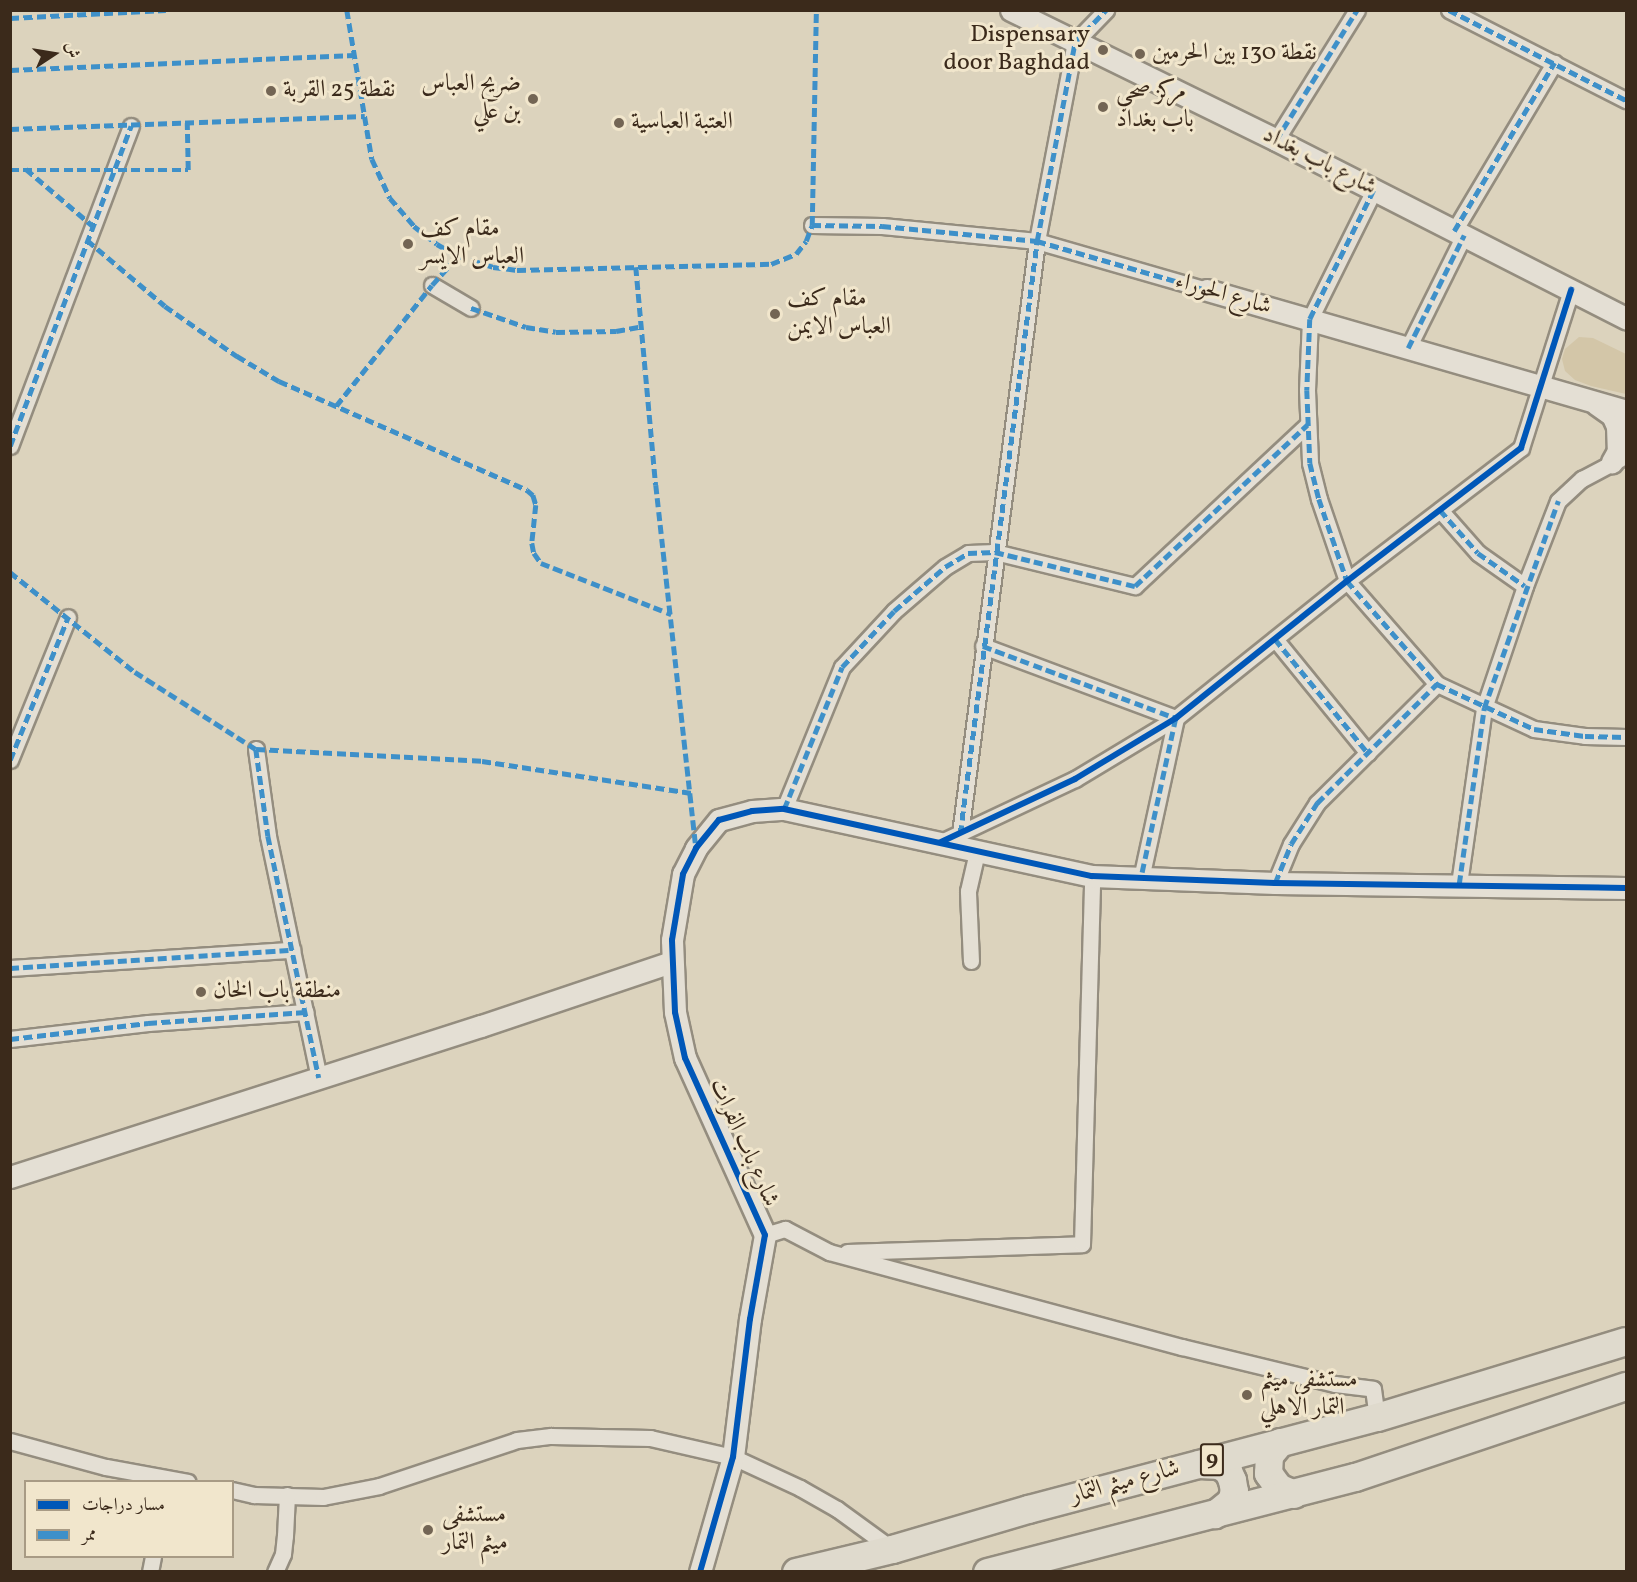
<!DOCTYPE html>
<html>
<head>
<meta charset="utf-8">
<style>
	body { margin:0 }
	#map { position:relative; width:1637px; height:1582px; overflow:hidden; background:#dcd3bd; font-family:Vollkorn,Amiri,serif }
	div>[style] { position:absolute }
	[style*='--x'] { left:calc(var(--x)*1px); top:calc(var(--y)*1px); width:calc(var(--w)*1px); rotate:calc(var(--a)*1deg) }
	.green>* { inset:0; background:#d3c6a8 }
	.roads { filter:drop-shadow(2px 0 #948d7f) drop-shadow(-2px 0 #948d7f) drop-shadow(0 2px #948d7f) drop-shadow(0 -2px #948d7f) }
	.street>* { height:15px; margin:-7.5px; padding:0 7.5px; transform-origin:7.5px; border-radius:7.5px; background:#e4dfd4 }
	.secondary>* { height:21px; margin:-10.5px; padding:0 10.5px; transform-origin:10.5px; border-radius:10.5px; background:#e4dfd4 }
	.highway>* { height:27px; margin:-13.5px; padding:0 13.5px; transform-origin:13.5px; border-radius:13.5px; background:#dfdacd }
	.quiet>* { height:4.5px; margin-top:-2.25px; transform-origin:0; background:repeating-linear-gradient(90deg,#3e90c9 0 9px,transparent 0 13.5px) }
	.cycleway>* { height:6px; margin:-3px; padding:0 3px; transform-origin:3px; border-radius:3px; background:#0057b8 }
	.dots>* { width:16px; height:16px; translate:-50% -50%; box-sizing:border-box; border:3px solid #f1e6cc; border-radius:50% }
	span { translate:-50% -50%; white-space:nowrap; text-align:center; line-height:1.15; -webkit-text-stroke:6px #f1e6cc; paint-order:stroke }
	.shield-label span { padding:2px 4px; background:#f1e6cc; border:2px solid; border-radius:4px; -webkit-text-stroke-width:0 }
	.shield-label { font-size:22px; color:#3b2a1b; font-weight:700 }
	.poi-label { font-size:24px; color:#3b2a1b }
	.right { translate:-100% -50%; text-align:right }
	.left { translate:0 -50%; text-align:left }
	.street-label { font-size:24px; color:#3b2a1b }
	.frame { position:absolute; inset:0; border:12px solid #3b2a1b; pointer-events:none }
	.legend { position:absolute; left:24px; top:1480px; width:210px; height:78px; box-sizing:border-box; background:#f1e6cc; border:2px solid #a89b85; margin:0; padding:8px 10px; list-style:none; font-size:18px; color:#3b2a1b }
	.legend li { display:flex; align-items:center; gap:12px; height:30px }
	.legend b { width:30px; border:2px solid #a89b85 }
	.north { position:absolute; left:24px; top:24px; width:60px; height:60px; -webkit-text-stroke:4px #f1e6cc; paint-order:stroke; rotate:78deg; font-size:16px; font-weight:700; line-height:24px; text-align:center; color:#3b2a1b }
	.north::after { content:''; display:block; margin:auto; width:21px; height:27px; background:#3b2a1b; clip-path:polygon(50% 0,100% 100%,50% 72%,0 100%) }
</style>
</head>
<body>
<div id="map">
	<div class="green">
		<i style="clip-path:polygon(1579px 337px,1593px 338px,1626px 354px,1626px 394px,1591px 386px,1575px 380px,1565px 371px,1562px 359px,1565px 349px)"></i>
	</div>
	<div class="roads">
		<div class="street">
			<i style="--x:1449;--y:10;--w:199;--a:27"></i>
			<i style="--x:1276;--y:140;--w:153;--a:-58.1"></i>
			<i style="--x:1374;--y:190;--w:144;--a:116.4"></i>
			<i style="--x:1310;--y:319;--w:71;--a:92.4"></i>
			<i style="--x:1307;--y:390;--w:73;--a:87.6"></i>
			<i style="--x:1310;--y:463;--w:37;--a:76"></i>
			<i style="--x:1319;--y:499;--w:87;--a:71.1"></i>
			<i style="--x:1347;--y:581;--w:137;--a:48.9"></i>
			<i style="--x:1437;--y:684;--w:107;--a:24.9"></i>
			<i style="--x:1534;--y:729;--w:51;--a:7.8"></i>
			<i style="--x:1585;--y:736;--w:41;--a:1.4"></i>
			<i style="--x:812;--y:225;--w:70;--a:0.8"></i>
			<i style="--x:882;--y:226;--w:156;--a:5.5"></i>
			<i style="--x:1037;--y:241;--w:177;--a:16.1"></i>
			<i style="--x:1454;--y:231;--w:196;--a:-59.2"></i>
			<i style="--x:432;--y:285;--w:45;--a:30.5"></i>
			<i style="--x:1408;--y:348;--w:126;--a:-63.6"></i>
			<i style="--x:10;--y:446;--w:342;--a:-69.3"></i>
			<i style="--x:1440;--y:510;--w:57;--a:48.5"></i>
			<i style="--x:1478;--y:553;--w:57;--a:35.1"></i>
			<i style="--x:1275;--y:639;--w:147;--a:50.8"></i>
			<i style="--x:983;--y:646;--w:206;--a:20.5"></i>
			<i style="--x:1176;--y:718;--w:164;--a:102.3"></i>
			<i style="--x:256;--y:749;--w:88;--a:82.1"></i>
			<i style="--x:268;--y:836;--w:247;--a:78.1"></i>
			<i style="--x:10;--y:760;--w:154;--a:-67.9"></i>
			<i style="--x:784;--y:809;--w:153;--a:-67.8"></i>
			<i style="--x:842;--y:667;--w:76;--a:-47.1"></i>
			<i style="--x:894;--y:611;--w:67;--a:-40.8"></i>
			<i style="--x:945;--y:567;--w:27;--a:-31"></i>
			<i style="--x:968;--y:553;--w:27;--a:-2"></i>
			<i style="--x:995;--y:552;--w:144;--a:13.7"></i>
			<i style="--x:1135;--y:586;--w:236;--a:-43.1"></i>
			<i style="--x:960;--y:834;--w:598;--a:-82.6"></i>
			<i style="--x:1037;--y:241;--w:203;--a:-79.2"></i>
			<i style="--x:1075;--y:42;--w:45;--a:-45.9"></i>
			<i style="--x:941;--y:842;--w:148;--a:-25.2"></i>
			<i style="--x:1075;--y:779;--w:118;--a:-31.1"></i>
			<i style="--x:1176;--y:718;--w:219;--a:-38.7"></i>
			<i style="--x:1347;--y:581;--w:219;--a:-37.4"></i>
			<i style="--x:1521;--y:448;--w:166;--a:-72.4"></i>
			<i style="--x:1275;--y:883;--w:42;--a:-67.7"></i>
			<i style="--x:1291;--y:844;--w:49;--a:-57.6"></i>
			<i style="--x:1317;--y:803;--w:169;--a:-44.8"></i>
			<i style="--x:1459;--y:884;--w:178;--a:-81.9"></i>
			<i style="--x:1484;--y:708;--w:129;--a:-71.4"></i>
			<i style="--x:1525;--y:586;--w:91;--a:-68.8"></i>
			<i style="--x:1558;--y:501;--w:33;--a:-43"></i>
			<i style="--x:1582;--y:479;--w:43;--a:-27.8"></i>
			<i style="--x:971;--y:961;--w:70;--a:-92.5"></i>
			<i style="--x:968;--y:891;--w:40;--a:-77"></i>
			<i style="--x:10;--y:968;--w:283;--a:-3.7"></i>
			<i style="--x:10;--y:1039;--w:139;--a:-6.6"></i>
			<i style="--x:148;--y:1023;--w:158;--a:-4"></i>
			<i style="--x:765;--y:1235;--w:21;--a:-17"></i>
			<i style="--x:785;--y:1229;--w:50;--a:27.6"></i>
			<i style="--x:829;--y:1252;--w:366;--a:15.1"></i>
			<i style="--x:1182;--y:1347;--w:157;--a:13.6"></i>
			<i style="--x:1335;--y:1384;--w:38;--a:7"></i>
			<i style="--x:1373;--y:1389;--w:28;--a:82"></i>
			<i style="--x:847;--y:1252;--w:235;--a:-1.9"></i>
			<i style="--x:1082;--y:1244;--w:368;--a:-88.4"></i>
			<i style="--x:10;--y:1441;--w:99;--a:15.2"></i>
			<i style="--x:106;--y:1467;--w:83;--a:10.4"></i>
			<i style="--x:232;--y:1490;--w:23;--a:13"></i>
			<i style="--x:254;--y:1495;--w:69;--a:1.7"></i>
			<i style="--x:323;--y:1497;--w:57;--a:-11.1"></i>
			<i style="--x:379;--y:1486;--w:145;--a:-18.4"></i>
			<i style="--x:517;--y:1440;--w:34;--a:-7"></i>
			<i style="--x:551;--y:1436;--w:99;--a:1.2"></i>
			<i style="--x:650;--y:1438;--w:85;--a:12.9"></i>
			<i style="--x:733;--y:1457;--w:74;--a:24.8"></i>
			<i style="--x:800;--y:1488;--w:43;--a:29.6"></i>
			<i style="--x:837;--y:1509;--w:68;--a:36"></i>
			<i style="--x:150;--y:1572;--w:16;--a:-79"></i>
			<i style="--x:275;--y:1572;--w:20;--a:-66"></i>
			<i style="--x:283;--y:1554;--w:18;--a:-84"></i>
			<i style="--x:285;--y:1536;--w:41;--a:-87.2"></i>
		</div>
		<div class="secondary">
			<i style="--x:1011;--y:10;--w:295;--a:26.1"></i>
			<i style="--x:1276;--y:140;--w:393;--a:27"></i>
			<i style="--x:1207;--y:290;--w:436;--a:16.1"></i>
			<i style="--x:1596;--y:404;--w:19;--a:35"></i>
			<i style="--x:1612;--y:415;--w:12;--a:66"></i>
			<i style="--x:1617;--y:426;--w:25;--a:88"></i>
			<i style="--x:1618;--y:451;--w:13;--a:119"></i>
			<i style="--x:10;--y:1177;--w:495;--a:-17.8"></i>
			<i style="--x:481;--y:1026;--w:200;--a:-18.6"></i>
			<i style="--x:700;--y:1572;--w:120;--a:-74"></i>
			<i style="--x:733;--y:1457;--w:139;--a:-83"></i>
			<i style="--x:750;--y:1319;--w:85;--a:-79.9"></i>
			<i style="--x:765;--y:1235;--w:194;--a:-114.3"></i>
			<i style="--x:685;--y:1058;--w:47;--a:-102.3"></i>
			<i style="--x:675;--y:1012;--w:72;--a:-92.4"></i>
			<i style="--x:672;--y:940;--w:67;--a:-80.5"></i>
			<i style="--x:683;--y:874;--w:29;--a:-63"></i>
			<i style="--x:696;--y:848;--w:36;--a:-51"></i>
			<i style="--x:719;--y:820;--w:34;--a:-15"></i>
			<i style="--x:752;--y:811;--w:32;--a:-4"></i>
			<i style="--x:784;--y:809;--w:315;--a:12.3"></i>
			<i style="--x:1092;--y:876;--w:183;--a:2.2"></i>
			<i style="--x:1275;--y:883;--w:351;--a:0.8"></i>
		</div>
		<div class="highway">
			<i style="--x:1280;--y:1442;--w:17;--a:130"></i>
			<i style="--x:1269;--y:1455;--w:18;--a:93"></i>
			<i style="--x:1268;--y:1473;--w:17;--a:54"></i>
			<i style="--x:1278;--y:1487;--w:17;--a:24"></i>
			<i style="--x:1199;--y:1464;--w:20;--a:3"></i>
			<i style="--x:1219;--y:1465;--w:11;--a:34"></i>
			<i style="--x:1228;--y:1471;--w:10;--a:66"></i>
			<i style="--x:1232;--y:1480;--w:11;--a:80"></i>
			<i style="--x:1234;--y:1491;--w:10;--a:107"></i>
			<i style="--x:1231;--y:1501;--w:21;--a:141"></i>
			<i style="--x:796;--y:1572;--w:99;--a:-13.5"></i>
			<i style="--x:892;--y:1549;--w:142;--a:-16.4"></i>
			<i style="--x:1028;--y:1509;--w:361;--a:-14.8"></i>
			<i style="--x:1377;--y:1417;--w:260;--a:-17"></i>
			<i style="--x:987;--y:1572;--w:380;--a:-14.5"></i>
			<i style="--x:1355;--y:1477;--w:286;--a:-18.6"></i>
		</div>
	</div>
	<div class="quiet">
		<i style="--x:347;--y:10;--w:151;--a:80.5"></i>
		<i style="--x:372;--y:159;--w:43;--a:65.2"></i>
		<i style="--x:390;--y:198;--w:37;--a:49"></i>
		<i style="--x:414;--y:226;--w:29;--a:38"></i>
		<i style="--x:437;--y:244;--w:24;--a:30"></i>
		<i style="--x:458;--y:256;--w:37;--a:17"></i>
		<i style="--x:493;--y:267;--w:24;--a:7"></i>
		<i style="--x:517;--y:270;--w:254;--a:-1.4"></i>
		<i style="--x:771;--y:264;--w:27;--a:-22"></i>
		<i style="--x:796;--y:254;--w:16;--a:-52"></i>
		<i style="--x:806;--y:241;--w:17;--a:-69"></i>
		<i style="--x:812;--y:225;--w:215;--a:-88.9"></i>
		<i style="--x:1449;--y:10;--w:199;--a:27"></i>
		<i style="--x:10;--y:18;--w:156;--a:-2.9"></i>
		<i style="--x:10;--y:70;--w:345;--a:-2.5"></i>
		<i style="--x:10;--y:129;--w:355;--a:-2.1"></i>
		<i style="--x:1276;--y:140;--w:153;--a:-58.1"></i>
		<i style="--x:26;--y:169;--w:88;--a:40.4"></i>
		<i style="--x:10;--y:170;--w:178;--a:0"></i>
		<i style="--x:188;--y:170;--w:47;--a:-91.2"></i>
		<i style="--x:1374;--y:190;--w:144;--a:116.4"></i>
		<i style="--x:1310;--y:319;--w:71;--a:92.4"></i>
		<i style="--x:1307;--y:390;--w:73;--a:87.6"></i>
		<i style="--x:1310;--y:463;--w:37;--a:76"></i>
		<i style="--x:1319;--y:499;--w:87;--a:71.1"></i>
		<i style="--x:1347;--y:581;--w:137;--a:48.9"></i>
		<i style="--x:1437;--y:684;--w:107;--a:24.9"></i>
		<i style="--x:1534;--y:729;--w:51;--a:7.8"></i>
		<i style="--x:1585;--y:736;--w:41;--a:1.4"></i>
		<i style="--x:812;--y:225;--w:70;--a:0.8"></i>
		<i style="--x:882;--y:226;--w:156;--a:5.5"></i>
		<i style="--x:1037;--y:241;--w:177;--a:16.1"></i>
		<i style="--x:1454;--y:231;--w:196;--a:-59.2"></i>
		<i style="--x:87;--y:240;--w:102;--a:40.2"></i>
		<i style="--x:165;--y:306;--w:88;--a:34.8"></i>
		<i style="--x:237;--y:356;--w:49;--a:30.8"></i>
		<i style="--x:279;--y:381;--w:271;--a:23.7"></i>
		<i style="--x:527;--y:490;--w:8;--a:40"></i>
		<i style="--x:533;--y:495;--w:10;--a:73"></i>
		<i style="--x:536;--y:505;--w:38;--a:96"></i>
		<i style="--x:532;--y:543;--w:10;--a:79"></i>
		<i style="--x:534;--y:553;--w:12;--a:55"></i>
		<i style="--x:541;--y:563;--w:140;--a:21.4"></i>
		<i style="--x:636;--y:267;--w:219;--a:84.8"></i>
		<i style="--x:656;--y:485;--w:365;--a:83.7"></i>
		<i style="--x:471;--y:308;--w:58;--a:19.1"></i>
		<i style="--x:526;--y:327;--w:30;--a:9"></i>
		<i style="--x:556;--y:332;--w:60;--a:-1"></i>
		<i style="--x:616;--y:331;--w:27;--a:-10"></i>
		<i style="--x:1408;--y:348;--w:126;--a:-63.6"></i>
		<i style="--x:336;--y:406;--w:154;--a:-51.6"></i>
		<i style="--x:432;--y:285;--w:39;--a:-48"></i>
		<i style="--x:10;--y:446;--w:342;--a:-69.3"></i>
		<i style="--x:1440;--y:510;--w:57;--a:48.5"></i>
		<i style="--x:1478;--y:553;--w:57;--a:35.1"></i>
		<i style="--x:10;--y:572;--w:160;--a:38.7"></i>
		<i style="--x:135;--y:672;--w:143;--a:32.5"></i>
		<i style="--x:256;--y:749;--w:226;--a:3"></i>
		<i style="--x:482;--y:761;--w:212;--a:8.7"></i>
		<i style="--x:1275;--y:639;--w:147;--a:50.8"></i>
		<i style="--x:983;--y:646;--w:206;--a:20.5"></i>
		<i style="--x:1176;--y:718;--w:164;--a:102.3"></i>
		<i style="--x:256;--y:749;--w:88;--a:82.1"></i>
		<i style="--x:268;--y:836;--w:247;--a:78.1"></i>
		<i style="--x:10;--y:760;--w:154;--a:-67.9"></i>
		<i style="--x:784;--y:809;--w:153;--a:-67.8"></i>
		<i style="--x:842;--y:667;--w:76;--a:-47.1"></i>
		<i style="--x:894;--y:611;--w:67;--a:-40.8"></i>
		<i style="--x:945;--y:567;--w:27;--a:-31"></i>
		<i style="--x:968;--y:553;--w:27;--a:-2"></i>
		<i style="--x:995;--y:552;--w:144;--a:13.7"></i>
		<i style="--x:1135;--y:586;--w:236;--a:-43.1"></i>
		<i style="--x:960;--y:834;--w:598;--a:-82.6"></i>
		<i style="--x:1037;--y:241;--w:203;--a:-79.2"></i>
		<i style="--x:1075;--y:42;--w:45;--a:-45.9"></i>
		<i style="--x:1275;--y:883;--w:42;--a:-67.7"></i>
		<i style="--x:1291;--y:844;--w:49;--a:-57.6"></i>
		<i style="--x:1317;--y:803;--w:169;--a:-44.8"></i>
		<i style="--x:1459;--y:884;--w:178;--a:-81.9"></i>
		<i style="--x:1484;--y:708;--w:220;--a:-70.3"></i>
		<i style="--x:10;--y:968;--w:283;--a:-3.7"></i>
		<i style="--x:10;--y:1039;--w:139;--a:-6.6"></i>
		<i style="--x:148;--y:1023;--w:158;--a:-4"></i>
	</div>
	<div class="cycleway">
		<i style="--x:941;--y:842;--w:148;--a:-25.2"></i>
		<i style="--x:1075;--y:779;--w:118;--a:-31.1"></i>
		<i style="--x:1176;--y:718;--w:219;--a:-38.7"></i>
		<i style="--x:1347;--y:581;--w:219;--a:-37.4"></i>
		<i style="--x:1521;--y:448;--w:166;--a:-72.4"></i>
		<i style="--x:700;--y:1572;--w:120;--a:-74"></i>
		<i style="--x:733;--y:1457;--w:139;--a:-83"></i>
		<i style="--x:750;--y:1319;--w:85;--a:-79.9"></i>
		<i style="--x:765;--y:1235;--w:194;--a:-114.3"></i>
		<i style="--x:685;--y:1058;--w:47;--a:-102.3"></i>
		<i style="--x:675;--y:1012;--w:72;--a:-92.4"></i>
		<i style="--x:672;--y:940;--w:67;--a:-80.5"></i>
		<i style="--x:683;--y:874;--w:29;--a:-63"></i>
		<i style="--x:696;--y:848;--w:36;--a:-51"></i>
		<i style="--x:719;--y:820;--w:34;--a:-15"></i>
		<i style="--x:752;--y:811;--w:32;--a:-4"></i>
		<i style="--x:784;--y:809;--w:315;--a:12.3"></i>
		<i style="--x:1092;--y:876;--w:183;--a:2.2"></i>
		<i style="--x:1275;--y:883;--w:351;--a:0.8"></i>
	</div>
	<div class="dots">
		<i style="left:1103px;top:50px;background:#736554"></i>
		<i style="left:1140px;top:54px;background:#736554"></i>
		<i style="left:271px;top:91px;background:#736554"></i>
		<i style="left:533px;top:99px;background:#736554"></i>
		<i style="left:1103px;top:107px;background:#736554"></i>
		<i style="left:619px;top:123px;background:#736554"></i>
		<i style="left:408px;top:244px;background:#736554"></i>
		<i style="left:775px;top:314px;background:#736554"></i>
		<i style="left:201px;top:992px;background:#736554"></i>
		<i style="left:1247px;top:1395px;background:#736554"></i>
		<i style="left:428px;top:1530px;background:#736554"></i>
	</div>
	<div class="shield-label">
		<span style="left:1212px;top:1460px">9</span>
	</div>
	<div class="poi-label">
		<span class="right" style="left:1090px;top:50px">Dispensary<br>door Baghdad</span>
		<span class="left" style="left:1152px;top:54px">نقطة 130 بين الحرمين</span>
		<span class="right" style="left:521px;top:99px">ضريح العباس<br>بن علي</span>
		<span class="left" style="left:283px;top:91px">نقطة 25 القربة</span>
		<span class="left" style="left:1116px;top:107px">مركز صحي<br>باب بغداد</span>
		<span class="left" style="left:631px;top:123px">العتبة العباسية</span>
		<span class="left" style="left:420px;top:244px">مقام كف<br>العباس الايسر</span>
		<span class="left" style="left:787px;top:314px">مقام كف<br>العباس الايمن</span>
		<span class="left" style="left:213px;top:992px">منطقة باب الخان</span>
		<span class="left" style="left:1260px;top:1395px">مستشفى ميثم<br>التمار الاهلي</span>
		<span class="left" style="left:442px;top:1530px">مستشفى<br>ميثم التمار</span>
	</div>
	<div class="street-label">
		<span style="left:1319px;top:162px;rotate:27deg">شارع باب بغداد</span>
		<span style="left:1223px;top:295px;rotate:16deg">شارع الحوراء</span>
		<span style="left:743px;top:1143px;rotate:66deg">شارع باب الفرات</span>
		<span style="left:1125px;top:1483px;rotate:-15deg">شارع ميثم التمار</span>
	</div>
	<div class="frame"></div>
	<ul class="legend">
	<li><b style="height:8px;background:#0057b8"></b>مسار دراجات</li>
	<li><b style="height:8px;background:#3e90c9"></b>ممر</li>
	</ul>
	<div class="north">ش</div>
</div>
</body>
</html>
